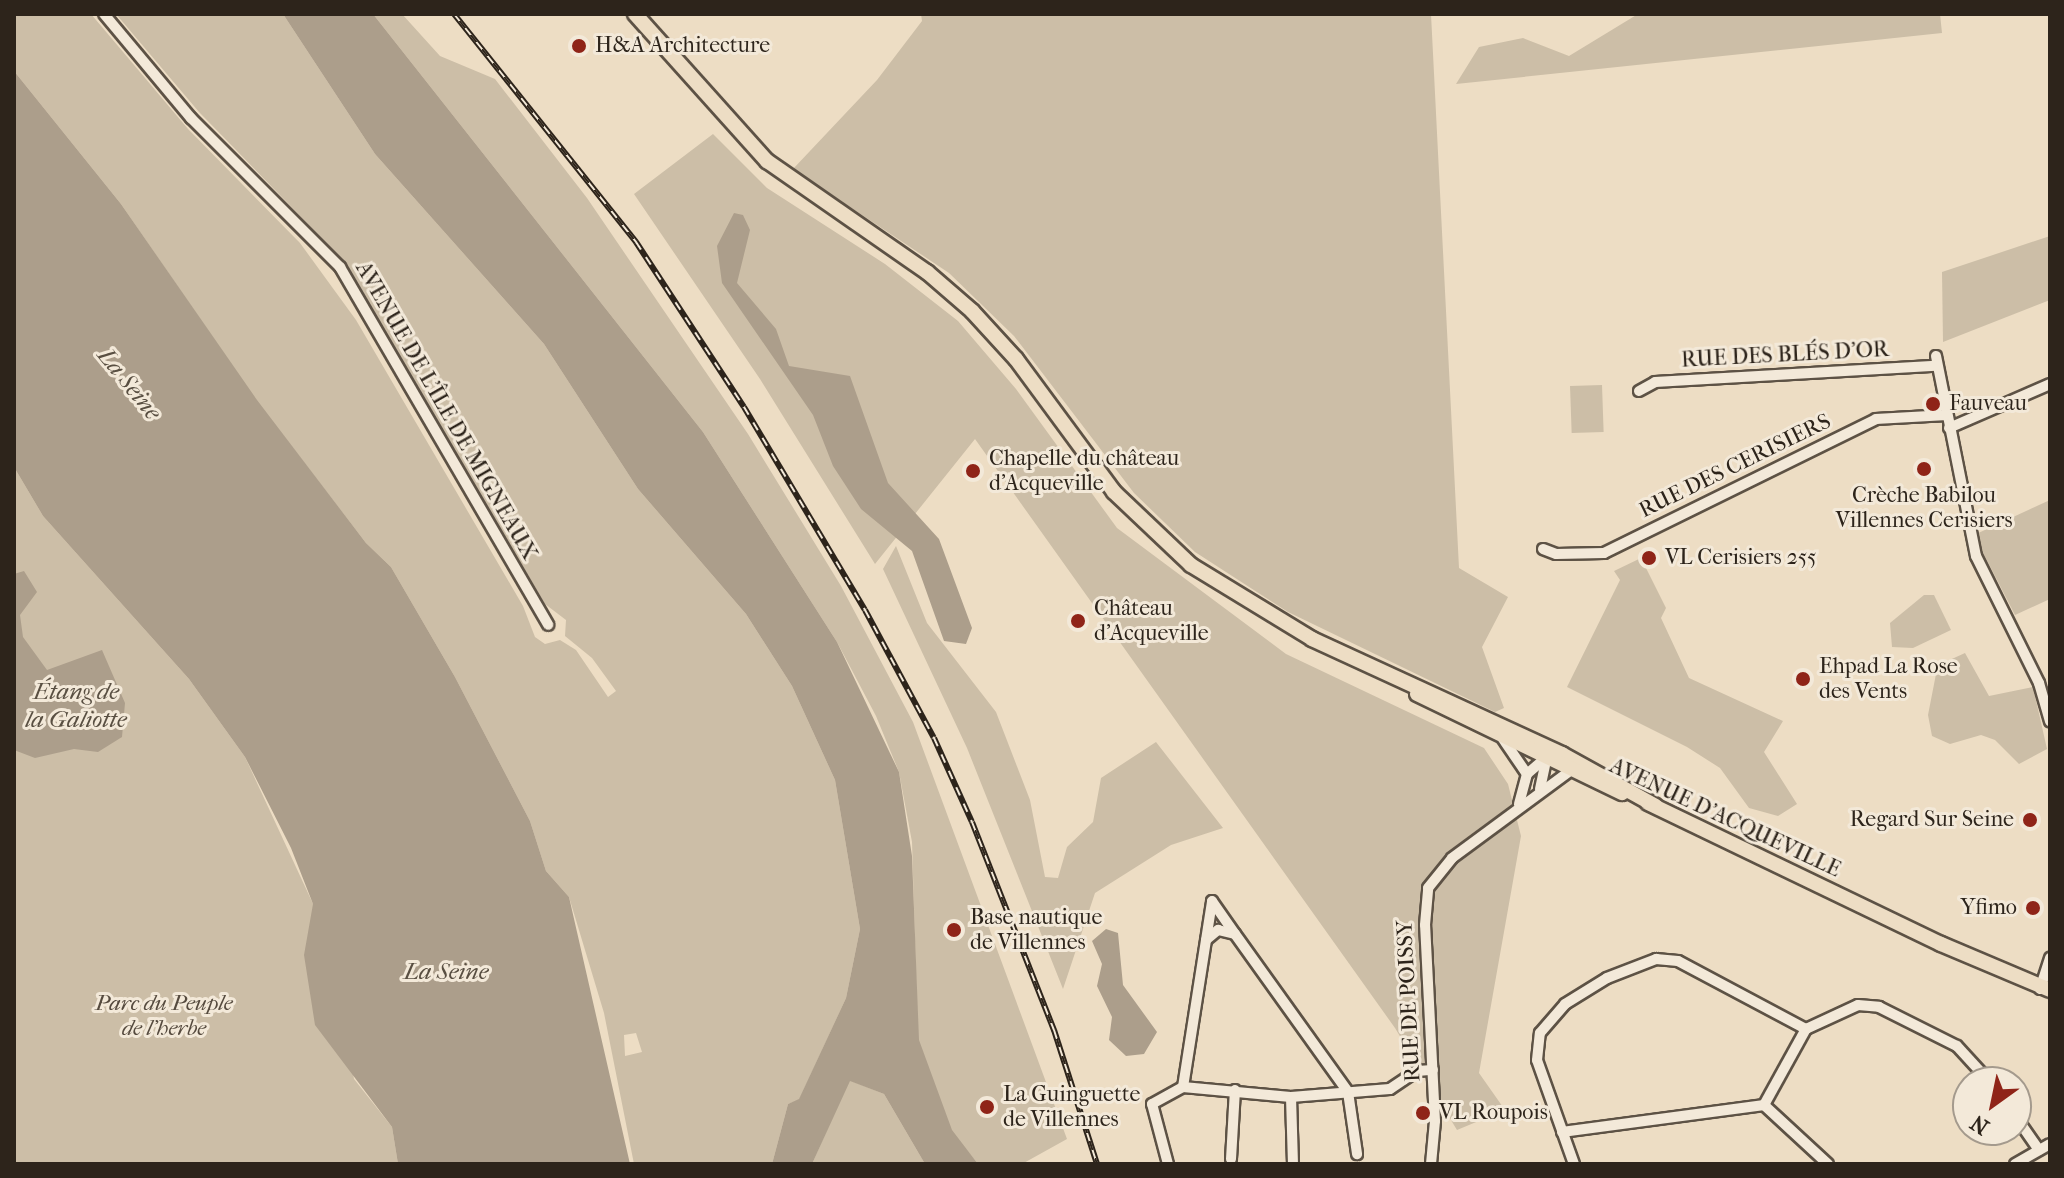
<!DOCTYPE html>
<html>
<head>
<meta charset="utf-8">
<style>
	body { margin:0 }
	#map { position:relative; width:2064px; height:1178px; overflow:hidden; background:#edddc4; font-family:"IM FELL French Canon",serif }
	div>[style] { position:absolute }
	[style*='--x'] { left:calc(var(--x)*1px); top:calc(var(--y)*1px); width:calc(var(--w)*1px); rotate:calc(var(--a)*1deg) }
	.green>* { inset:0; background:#ccbea7; transform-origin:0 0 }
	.water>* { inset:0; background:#ac9e8b }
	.roads { filter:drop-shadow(2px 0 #5d5245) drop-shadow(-2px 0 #5d5245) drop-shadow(0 2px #5d5245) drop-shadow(0 -2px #5d5245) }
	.minor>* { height:10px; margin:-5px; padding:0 5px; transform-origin:5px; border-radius:5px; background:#f3e9d9 }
	.major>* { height:14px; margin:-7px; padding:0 7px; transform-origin:7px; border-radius:7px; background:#edddc4 }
	.rail>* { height:6px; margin-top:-3px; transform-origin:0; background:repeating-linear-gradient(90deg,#f3e9d9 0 9px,#2d241b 0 18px); box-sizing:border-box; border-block:2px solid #2d241b }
	.dots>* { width:22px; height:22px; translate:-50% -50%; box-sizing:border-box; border:4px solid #f3e9d9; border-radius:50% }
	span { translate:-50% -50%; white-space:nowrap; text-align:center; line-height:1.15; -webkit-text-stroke:6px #f3e9d9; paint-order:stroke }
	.poi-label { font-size:22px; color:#2d241b }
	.left { translate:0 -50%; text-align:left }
	.right { translate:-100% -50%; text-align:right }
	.street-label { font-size:22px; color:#2d241b }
	.park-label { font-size:22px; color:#554a3e; font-style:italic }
	.water-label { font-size:24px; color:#594f42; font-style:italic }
	.frame { position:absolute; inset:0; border:16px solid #2d241b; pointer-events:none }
	.north { position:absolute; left:1952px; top:1066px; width:80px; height:80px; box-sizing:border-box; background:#f3e9d9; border:2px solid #a49a8d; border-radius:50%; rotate:213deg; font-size:22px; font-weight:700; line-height:32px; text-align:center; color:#2d241b }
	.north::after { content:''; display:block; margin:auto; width:28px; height:36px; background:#8f2418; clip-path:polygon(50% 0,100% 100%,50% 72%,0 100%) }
</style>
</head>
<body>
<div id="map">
	<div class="green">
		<i style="clip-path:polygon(evenodd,14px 14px,91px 14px,188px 129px,300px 243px,356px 320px,523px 606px,535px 637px,545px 644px,560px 640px,576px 650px,608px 697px,616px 691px,592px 658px,565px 636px,566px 620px,545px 604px,344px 261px,199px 112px,116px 14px,283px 14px,375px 154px,544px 344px,638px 489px,746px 614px,792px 686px,835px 780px,860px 929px,846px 998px,799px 1100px,788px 1104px,772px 1164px,634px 1164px,604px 1013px,569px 897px,546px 871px,530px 821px,455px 677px,391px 567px,366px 543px,256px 400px,121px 204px,14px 71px,14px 14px,636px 1033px,642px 1052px,625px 1056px,624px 1035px,636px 1033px)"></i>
		<i style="clip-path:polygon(373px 14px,402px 14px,440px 56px,495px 79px,587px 198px,748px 434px,841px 586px,913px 722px,1067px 1139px,1022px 1164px,978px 1164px,944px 1122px,918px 1040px,912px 842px,899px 772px,876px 716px,837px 642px,703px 432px)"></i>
		<i style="clip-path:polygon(921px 14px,1431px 14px,1459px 568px,1508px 597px,1482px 647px,1504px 708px,1495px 712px,1288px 612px,1195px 552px,1134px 493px,1014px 336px,949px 273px,793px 169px,877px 80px,922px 21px)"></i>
		<i style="clip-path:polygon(1638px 14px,1940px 14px,1942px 33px,1456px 84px,1479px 47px,1523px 38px,1569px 56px)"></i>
		<i style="clip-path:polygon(713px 134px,767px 188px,885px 264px,958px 321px,1016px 389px,1117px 528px,1286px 654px,1484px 748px,1508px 784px,1521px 836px,1479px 1073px,1505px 1110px,1457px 1130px,1395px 1028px,975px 439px,875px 564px,760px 379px,634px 194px)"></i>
		<i style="clip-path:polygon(2050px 236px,2050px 300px,1943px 342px,1942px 272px)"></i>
		<i style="left:1602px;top:385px;width:47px;height:32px;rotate:88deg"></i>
		<i style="clip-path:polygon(14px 467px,43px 516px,189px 679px,245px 757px,327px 934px,354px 1079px,392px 1127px,398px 1164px,14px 1164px)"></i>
		<i style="clip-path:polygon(2050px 500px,2050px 599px,2015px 615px,1974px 535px)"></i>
		<i style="clip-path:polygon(896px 546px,927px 623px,996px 712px,1030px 800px,1045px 877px,1058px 878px,1067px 847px,1093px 822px,1101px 778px,1156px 742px,1223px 828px,1171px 845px,1095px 893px,1063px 989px,967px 748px,883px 569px)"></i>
		<i style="clip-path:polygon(1641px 558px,1666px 608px,1661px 618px,1689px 678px,1783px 721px,1764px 752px,1797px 804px,1778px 816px,1749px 808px,1720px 768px,1687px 747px,1567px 687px,1620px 580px,1614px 571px)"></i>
		<i style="clip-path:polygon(1924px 595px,1934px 595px,1951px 630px,1913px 648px,1892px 647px,1890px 623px)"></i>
		<i style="clip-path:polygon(1965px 653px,1989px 696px,2033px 687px,2047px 749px,2019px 764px,1995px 740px,1981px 735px,1950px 744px,1932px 736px,1928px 715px,1936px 674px,1943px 663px)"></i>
		<i style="clip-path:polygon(849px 1080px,884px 1094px,925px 1164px,812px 1164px)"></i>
	</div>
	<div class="water">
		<i style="clip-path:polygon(283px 14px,373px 14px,703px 432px,837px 642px,899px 772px,912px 856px,919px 1040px,952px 1130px,978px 1164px,925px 1164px,884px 1094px,850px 1081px,812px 1164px,772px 1164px,788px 1104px,799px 1099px,846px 998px,860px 929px,835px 780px,792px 686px,746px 614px,638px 489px,544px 344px,375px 154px)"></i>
		<i style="clip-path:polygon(14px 71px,121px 204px,257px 400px,366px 543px,391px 567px,455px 677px,530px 821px,546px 871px,569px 897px,630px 1164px,398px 1164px,392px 1127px,315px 1025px,304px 955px,313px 904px,291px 848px,245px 757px,189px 679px,43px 516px,14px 467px)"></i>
		<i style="clip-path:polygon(734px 213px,743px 215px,750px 230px,737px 283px,776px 329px,789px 366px,850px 376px,888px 483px,939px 539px,972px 628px,966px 644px,944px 641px,912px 551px,861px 509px,833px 466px,813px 415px,722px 283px,717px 246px)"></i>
		<i style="clip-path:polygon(24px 571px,37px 592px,20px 615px,23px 637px,47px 670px,102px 650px,125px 703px,122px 737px,98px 752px,74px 749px,35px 758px,14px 750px,14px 574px)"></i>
		<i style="clip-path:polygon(1106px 929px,1118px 933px,1123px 985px,1157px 1032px,1144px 1054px,1126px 1056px,1109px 1040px,1112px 1017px,1097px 986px,1102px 964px,1092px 941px)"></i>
	</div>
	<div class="roads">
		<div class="minor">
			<i style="--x:104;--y:14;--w:136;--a:50.1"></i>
			<i style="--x:191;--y:118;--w:211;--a:45"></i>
			<i style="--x:340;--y:267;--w:414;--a:59.8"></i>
			<i style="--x:1936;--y:356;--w:204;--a:78.7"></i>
			<i style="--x:1976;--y:556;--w:142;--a:63.6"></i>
			<i style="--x:2039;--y:683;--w:40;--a:74"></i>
			<i style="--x:1639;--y:391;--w:18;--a:-29"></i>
			<i style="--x:1655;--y:382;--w:281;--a:-3.3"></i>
			<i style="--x:1949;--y:428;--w:110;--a:-23.5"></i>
			<i style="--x:1543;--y:549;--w:14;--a:21"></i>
			<i style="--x:1556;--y:554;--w:48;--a:-1.2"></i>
			<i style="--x:1604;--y:553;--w:303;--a:-26.2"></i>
			<i style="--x:1876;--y:419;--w:71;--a:-3.2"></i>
			<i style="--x:1503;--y:739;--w:42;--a:55.6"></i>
			<i style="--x:1527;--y:774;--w:31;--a:105"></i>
			<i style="--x:1527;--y:774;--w:23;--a:-41"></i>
			<i style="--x:1540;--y:789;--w:38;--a:-78"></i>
			<i style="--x:1206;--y:940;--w:16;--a:-40"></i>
			<i style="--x:1218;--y:930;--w:17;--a:13"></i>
			<i style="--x:1235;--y:934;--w:194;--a:54.4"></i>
			<i style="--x:1348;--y:1092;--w:63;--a:81.7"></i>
			<i style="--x:2040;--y:989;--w:33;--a:-72"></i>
			<i style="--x:1183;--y:1087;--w:108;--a:5.3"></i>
			<i style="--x:1291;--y:1097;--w:99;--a:-4.6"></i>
			<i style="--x:1390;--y:1089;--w:32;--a:-34"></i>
			<i style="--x:1417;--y:1071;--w:16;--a:-4"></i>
			<i style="--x:1183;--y:1087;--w:188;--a:-81.1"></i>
			<i style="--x:1212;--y:901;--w:40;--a:55.1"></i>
			<i style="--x:1291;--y:1097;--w:67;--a:88.3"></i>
			<i style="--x:1764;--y:1105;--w:87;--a:-61.1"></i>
			<i style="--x:2016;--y:1117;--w:40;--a:55.1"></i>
			<i style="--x:1562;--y:1132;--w:204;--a:-7.6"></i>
			<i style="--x:1764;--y:1105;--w:87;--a:42.7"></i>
			<i style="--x:1231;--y:1159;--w:69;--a:-86.7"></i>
			<i style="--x:1168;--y:1164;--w:62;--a:-104.9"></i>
			<i style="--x:1152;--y:1104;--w:35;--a:-29"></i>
			<i style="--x:1431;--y:1164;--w:43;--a:-84.7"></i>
			<i style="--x:1435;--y:1121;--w:196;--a:-92.9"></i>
			<i style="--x:1425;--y:925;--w:37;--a:-85"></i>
			<i style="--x:1428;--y:888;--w:38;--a:-51"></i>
			<i style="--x:1452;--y:858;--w:147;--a:-36.4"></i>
			<i style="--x:1574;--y:1164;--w:110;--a:-109.6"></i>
			<i style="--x:1537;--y:1060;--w:27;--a:-84"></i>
			<i style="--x:1540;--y:1033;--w:38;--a:-49"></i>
			<i style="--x:1565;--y:1004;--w:49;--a:-31.8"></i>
			<i style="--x:1607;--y:978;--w:53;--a:-21.2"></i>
			<i style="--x:1656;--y:959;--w:22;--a:5"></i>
			<i style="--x:1678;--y:961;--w:145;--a:28"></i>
			<i style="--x:1806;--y:1029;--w:57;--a:-24.8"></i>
			<i style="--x:1858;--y:1005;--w:21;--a:5"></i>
			<i style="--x:1879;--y:1007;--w:87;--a:26.6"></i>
			<i style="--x:1957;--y:1046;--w:49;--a:47.5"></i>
			<i style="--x:2015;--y:1164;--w:40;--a:-29.7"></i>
		</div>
		<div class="major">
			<i style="--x:635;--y:14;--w:198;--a:48.1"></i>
			<i style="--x:767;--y:161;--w:195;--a:34.8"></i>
			<i style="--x:927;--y:272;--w:60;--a:40.9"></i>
			<i style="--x:972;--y:311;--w:65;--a:47.5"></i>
			<i style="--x:1016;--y:359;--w:165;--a:53.6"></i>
			<i style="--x:1114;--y:492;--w:106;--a:43.5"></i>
			<i style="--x:1191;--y:565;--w:142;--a:31.4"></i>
			<i style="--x:1312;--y:639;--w:275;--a:24.7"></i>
			<i style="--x:1562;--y:754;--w:107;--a:29"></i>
			<i style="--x:1417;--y:694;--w:228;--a:25.8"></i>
			<i style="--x:1648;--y:803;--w:325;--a:25.7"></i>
			<i style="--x:1941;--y:944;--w:118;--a:22.9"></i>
		</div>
	</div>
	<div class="rail">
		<i style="--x:454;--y:14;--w:292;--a:51.4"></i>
		<i style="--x:636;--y:242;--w:197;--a:56.8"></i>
		<i style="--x:744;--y:407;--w:236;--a:59.2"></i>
		<i style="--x:865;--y:610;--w:145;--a:61.7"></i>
		<i style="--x:934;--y:738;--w:92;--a:65.7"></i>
		<i style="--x:972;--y:822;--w:224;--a:68.5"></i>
		<i style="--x:1054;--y:1030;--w:141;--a:72.2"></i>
	</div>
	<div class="dots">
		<i style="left:579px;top:46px;background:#8f2418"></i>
		<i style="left:1933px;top:404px;background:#8f2418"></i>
		<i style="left:1924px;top:469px;background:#8f2418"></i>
		<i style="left:973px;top:471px;background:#8f2418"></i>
		<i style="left:1649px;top:558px;background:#8f2418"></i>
		<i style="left:1078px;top:621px;background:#8f2418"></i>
		<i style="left:1803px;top:679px;background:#8f2418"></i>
		<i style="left:2030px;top:820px;background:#8f2418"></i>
		<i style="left:2033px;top:908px;background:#8f2418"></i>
		<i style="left:954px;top:930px;background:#8f2418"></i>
		<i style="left:987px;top:1107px;background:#8f2418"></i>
		<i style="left:1423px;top:1113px;background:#8f2418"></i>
	</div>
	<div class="poi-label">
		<span class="left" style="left:595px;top:46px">H&amp;A Architecture</span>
		<span class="left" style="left:1949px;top:404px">Fauveau</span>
		<span class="left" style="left:989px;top:471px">Chapelle du château<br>d'Acqueville</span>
		<span style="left:1924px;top:508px">Crèche Babilou<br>Villennes Cerisiers</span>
		<span class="left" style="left:1665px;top:558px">VL Cerisiers 255</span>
		<span class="left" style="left:1094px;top:621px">Château<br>d'Acqueville</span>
		<span class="left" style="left:1819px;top:679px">Ehpad La Rose<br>des Vents</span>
		<span class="right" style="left:2014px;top:820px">Regard Sur Seine</span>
		<span class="right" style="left:2017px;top:908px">Yfimo</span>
		<span class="left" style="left:970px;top:930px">Base nautique<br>de Villennes</span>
		<span class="left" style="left:1003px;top:1107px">La Guinguette<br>de Villennes</span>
		<span class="left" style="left:1439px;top:1113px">VL Roupois</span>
	</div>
	<div class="street-label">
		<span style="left:1785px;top:355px;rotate:-3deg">RUE DES BLÉS D'OR</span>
		<span style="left:446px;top:411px;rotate:60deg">AVENUE DE L'ÎLE DE MIGNEAUX</span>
		<span style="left:1735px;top:466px;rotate:-26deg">RUE DES CERISIERS</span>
		<span style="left:1725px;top:818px;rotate:25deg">AVENUE D'ACQUEVILLE</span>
		<span style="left:1409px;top:1001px;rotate:-93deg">RUE DE POISSY</span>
	</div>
	<div class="park-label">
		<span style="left:164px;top:1016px">Parc du Peuple<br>de l'herbe</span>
	</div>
	<div class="water-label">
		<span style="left:129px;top:384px;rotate:51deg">La Seine</span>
		<span style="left:76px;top:706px">Étang de<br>la Galiotte</span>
		<span style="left:446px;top:972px">La Seine</span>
	</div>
	<div class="frame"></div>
	<div class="north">N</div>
</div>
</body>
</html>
